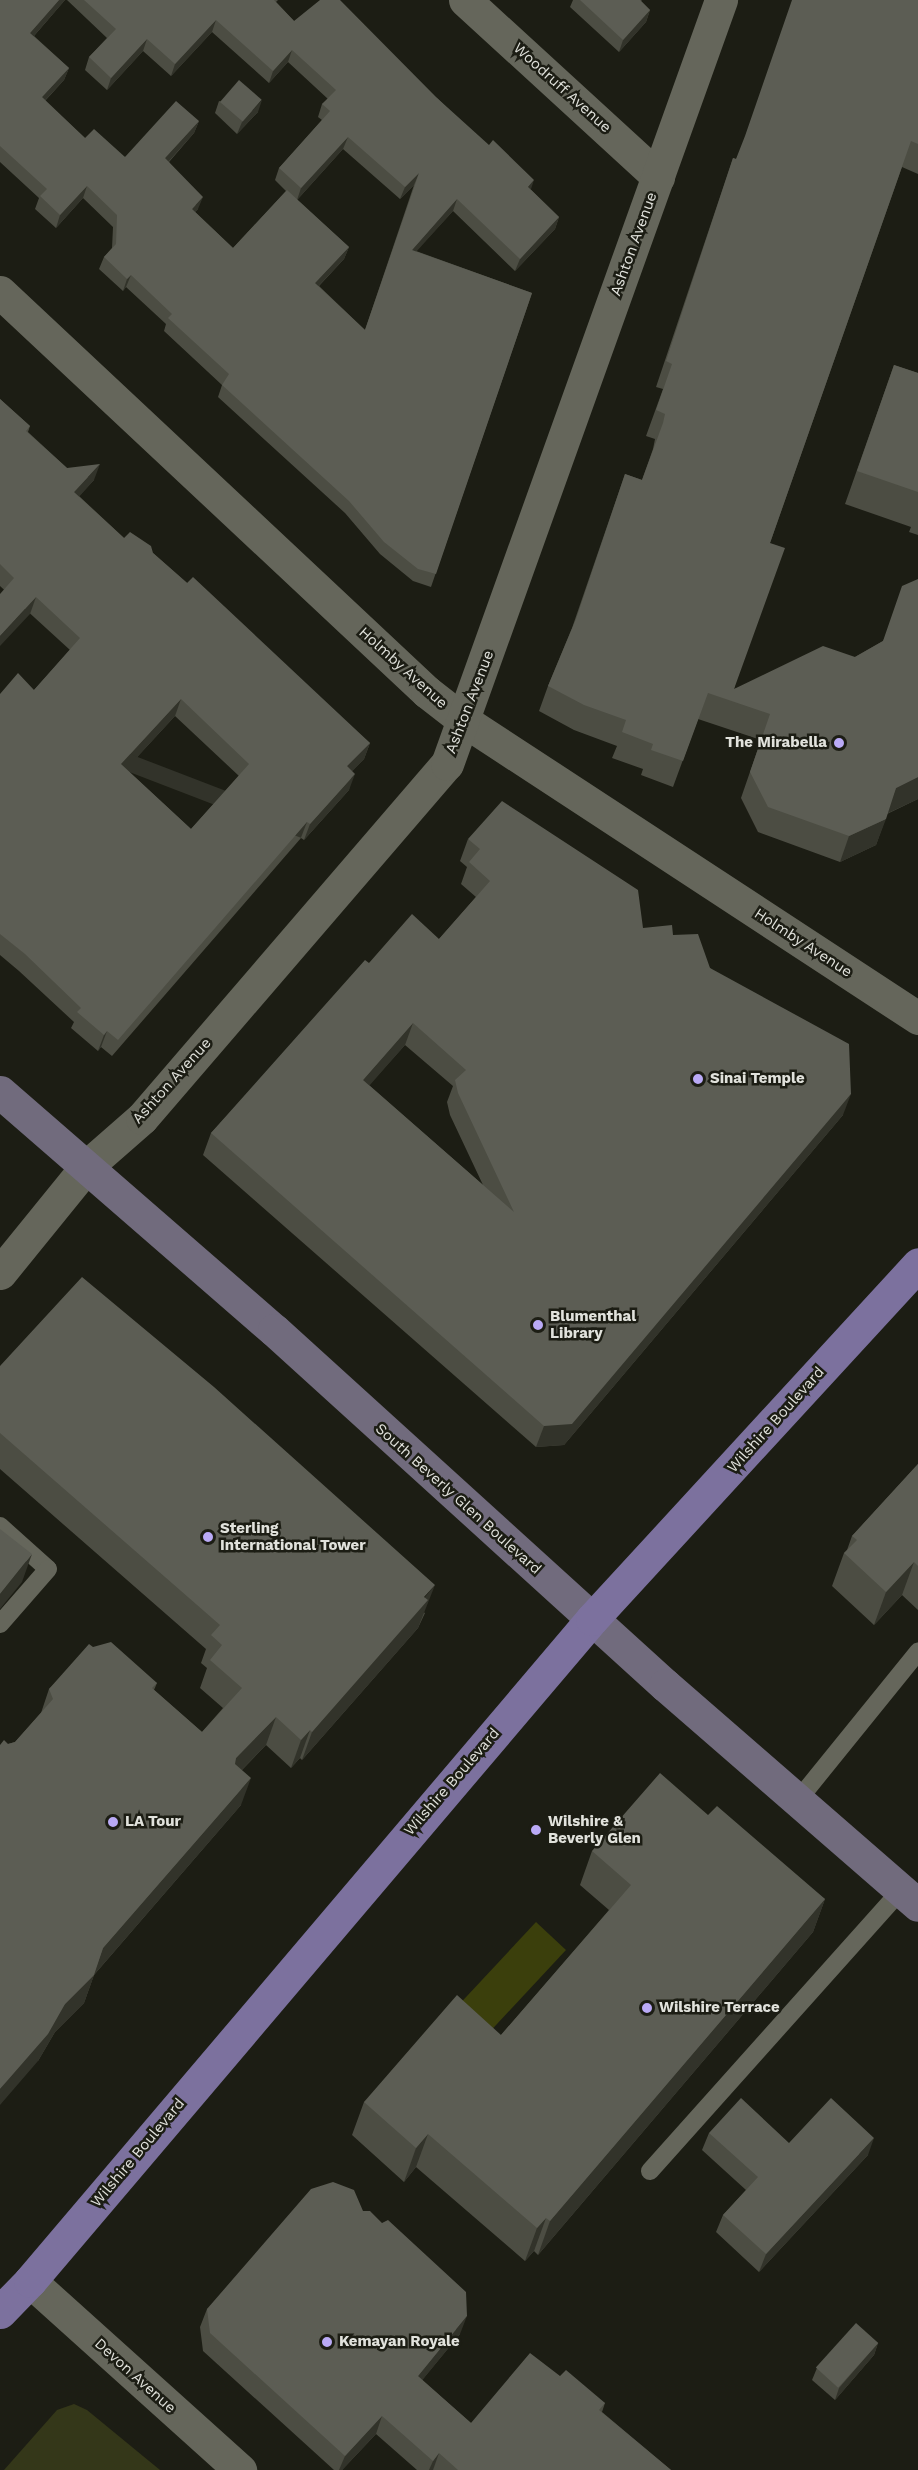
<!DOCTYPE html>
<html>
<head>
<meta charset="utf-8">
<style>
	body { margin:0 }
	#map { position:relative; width:918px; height:2470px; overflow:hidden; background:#1c1d14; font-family:"Work Sans",sans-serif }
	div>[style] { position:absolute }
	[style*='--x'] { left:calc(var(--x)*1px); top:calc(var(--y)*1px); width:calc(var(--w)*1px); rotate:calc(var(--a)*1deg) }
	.green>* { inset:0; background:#343719 }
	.water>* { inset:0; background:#3b3f0c; transform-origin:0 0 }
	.service>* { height:18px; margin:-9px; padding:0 9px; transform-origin:9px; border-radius:9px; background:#65665b }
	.minor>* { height:33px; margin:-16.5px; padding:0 16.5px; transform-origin:16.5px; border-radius:16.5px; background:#65665b }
	.secondary>* { height:33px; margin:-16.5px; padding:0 16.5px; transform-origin:16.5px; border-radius:16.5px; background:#716b7d }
	.primary>* { height:33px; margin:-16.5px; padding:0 16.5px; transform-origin:16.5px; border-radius:16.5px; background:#7c719e }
	.wall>* { inset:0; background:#4c4d43 }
	.shaded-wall>* { inset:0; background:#32332a; transform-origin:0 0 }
	.building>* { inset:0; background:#5c5d54; transform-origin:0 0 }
	.dots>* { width:16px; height:16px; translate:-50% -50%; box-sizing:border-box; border:3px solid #1c1d14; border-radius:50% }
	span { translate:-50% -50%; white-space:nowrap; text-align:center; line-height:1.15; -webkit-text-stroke:5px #1c1d14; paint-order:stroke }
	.street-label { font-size:15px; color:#e1e2dc }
	.poi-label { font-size:15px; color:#e1e2dc; font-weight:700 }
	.right { translate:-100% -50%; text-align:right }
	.left { translate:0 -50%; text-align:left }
</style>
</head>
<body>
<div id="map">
	<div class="green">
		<i style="clip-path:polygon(74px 2404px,87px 2410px,160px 2470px,4px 2470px,57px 2410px)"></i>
	</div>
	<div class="water">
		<i style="left:536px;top:1922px;width:41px;height:108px;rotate:43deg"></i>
	</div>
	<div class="service">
		<i style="--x:0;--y:1526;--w:64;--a:41.9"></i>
		<i style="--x:48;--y:1569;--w:73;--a:131.1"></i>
		<i style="--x:798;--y:1800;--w:191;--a:-51"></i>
		<i style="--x:650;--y:2171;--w:377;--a:-48.2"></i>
	</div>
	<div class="minor">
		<i style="--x:465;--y:0;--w:262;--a:42.5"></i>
		<i style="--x:0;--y:292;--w:585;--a:43.13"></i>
		<i style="--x:427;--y:692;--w:46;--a:37.9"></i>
		<i style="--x:463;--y:720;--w:544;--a:33.22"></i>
		<i style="--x:0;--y:1273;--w:136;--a:-50.9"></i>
		<i style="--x:86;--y:1167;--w:74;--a:-41.2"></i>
		<i style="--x:142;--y:1118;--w:467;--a:-49.3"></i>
		<i style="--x:447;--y:764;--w:812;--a:-70.27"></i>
		<i style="--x:30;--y:2281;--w:283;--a:42"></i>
	</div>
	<div class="secondary">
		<i style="--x:0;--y:1092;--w:363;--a:41"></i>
		<i style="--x:274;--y:1330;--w:528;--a:42.24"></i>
		<i style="--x:665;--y:1685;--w:335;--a:41"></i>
	</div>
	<div class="primary">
		<i style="--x:0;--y:2312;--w:43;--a:-45.9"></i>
		<i style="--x:30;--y:2281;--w:868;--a:-49.67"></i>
		<i style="--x:592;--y:1619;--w:482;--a:-47.4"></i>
	</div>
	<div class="wall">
		<i style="clip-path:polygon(evenodd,0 0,65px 0,34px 36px,69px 68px,64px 80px,45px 101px,85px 138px,125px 157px,199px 121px,194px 133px,169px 162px,198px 209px,195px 212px,233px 248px,286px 191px,275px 180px,279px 168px,322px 120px,318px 117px,322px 104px,328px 99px,288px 62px,269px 83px,212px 32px,171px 76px,143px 51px,107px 90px,85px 70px,89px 57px,107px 38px,67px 0,278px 0,276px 2px,294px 21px,437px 98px,559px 217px,555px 229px,515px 271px,453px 211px,416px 251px,532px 293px,431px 587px,413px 581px,380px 554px,345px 513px,218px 397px,222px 385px,164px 331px,166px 324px,126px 287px,123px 291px,99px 269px,104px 257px,112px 248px,113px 227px,83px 198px,56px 228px,35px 209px,39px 198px,0 162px,0 0,343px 149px,400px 199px,414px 185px,365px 330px,319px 286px,344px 259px,349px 247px,297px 200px,343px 149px)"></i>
		<i style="clip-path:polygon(573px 0,642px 0,641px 1px,650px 10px,646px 22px,619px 52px,570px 7px)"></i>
		<i style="clip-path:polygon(918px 0,918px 174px,902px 167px,770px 543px,734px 689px,855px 657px,883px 641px,918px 579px,918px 799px,887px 814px,876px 845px,840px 862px,758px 832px,741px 798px,761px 740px,698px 719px,673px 787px,641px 775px,643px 769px,612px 758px,617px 746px,574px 730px,539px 711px,548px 686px,572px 628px,625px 474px,642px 480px,653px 449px,655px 439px,646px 436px,663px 389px,656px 387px,733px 158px,736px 159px)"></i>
		<i style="clip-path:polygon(219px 101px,258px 112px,237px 134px,215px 113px)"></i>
		<i style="clip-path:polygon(894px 365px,918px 373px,918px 535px,909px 532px,911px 527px,845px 504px)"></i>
		<i style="clip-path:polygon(evenodd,0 399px,30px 426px,28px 432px,67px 468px,94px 480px,79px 496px,124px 538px,153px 553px,370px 743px,364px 759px,352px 771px,349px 790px,304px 840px,301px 838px,112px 1056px,101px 1047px,98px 1051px,71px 1028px,74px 1022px,19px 971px,0 955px,0 694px,34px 690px,70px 650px,0 586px,0 399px,175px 716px,239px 776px,191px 829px,126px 769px,175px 716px)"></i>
		<i style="clip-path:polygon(evenodd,468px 839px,643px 928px,673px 935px,710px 968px,843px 1115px,564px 1445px,536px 1447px,203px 1155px,211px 1133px,369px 963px,439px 939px,476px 897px,461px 884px,467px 867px,460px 861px,468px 839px,405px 1045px,453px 1086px,447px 1102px,450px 1115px,483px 1185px,369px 1085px,405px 1045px)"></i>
		<i style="clip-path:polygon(0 1366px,425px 1613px,418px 1628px,302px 1760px,300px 1758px,291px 1768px,266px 1745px,242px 1770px,241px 1805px,94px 1975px,84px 2003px,55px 2032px,38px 2061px,8px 1744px,15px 1742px,41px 1713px,49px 1689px,93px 1647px,157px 1683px,154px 1690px,202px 1732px,223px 1708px,200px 1688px,207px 1668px,201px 1663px,206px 1649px,0 1469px)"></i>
		<i style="clip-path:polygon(918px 1464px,918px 1610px,902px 1595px,874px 1625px,832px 1586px,844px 1553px,847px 1550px,852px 1536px)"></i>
		<i style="clip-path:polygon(708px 1815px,825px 1899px,813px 1932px,538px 2255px,534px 2251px,525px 2261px,416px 2167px,404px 2182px,352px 2135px,364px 2102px,501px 2035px,609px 1910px,580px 1885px,592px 1851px)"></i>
		<i style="clip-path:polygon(709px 2133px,789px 2143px,868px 2155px,759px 2272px,716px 2232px,723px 2215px,746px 2190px,702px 2150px)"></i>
		<i style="clip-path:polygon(363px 2211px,460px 2334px,422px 2380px,471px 2423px,560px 2376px,605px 2403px,602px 2412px,671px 2470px,417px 2470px,376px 2434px,342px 2470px,334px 2470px,203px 2351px,200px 2327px,207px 2309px)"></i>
		<i style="clip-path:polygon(878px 2343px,874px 2355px,835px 2400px,812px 2380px,817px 2368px)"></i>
	</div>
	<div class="shaded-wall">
		<i style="clip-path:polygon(59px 0,65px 0,26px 45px,30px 33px)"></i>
		<i style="clip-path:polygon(650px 10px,646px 22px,619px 52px,623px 40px)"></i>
		<i style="clip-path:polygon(216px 20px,212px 32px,171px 76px,175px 64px)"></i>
		<i style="clip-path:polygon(147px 39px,143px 51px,107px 90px,111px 78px)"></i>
		<i style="clip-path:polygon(292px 50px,288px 62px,269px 83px,273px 71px)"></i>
		<i style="clip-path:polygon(69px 68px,64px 80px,37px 109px,42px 97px)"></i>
		<i style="clip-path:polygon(262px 100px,258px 112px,237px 134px,242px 122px)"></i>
		<i style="clip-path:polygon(199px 121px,194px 133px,161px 170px,165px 158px)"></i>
		<i style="clip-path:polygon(348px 137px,343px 149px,297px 200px,301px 188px)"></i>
		<i style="clip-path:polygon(419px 173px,414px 185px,400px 199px,405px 187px)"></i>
		<i style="clip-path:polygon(534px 180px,530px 192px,528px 187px)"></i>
		<i style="clip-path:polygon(87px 186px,83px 198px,56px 228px,60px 215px)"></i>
		<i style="clip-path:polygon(203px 197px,198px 209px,187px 221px,192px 209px)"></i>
		<i style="clip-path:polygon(457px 199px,453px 211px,407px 262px,412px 250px)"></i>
		<i style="clip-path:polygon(559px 217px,555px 229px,515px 271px,520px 259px)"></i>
		<i style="clip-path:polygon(349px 247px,344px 259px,310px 295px,315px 283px)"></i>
		<i style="clip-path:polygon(131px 275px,126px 287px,123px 291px,127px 279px)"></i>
		<i style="clip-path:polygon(100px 464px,94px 480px,69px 508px,74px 492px)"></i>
		<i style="clip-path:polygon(36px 597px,30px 614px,0 646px,0 636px)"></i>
		<i style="clip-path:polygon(181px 699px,175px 716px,115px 781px,121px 764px)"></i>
		<i style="clip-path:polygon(370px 743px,364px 759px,341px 783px,347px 766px)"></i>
		<i style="clip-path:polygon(355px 774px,349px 790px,304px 840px,310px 824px)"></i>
		<i style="clip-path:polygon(918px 777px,918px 799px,886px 814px,896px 788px)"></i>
		<i style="clip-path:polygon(886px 819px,876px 845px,840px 862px,849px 836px)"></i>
		<i style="left:307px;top:822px;width:17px;height:289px;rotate:111deg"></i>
		<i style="clip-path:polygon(413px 1023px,405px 1045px,355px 1102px,363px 1080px)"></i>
		<i style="clip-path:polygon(107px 1031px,101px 1047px,98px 1051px,104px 1035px)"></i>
		<i style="clip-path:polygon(851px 1094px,843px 1115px,564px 1445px,536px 1447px,544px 1426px)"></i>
		<i style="clip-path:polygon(32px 1554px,22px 1582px,0 1609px,0 1594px)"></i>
		<i style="clip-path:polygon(914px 1562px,902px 1595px,874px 1625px,886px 1592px)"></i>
		<i style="clip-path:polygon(435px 1585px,418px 1628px,302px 1760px,312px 1732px)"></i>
		<i style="clip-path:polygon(276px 1717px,266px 1745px,226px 1786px,236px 1758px)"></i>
		<i style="clip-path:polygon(310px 1730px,300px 1758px,291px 1768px,301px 1740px)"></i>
		<i style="clip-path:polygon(251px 1778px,241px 1805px,93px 1976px,103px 1948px)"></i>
		<i style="clip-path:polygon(825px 1899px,813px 1932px,538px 2255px,550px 2221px)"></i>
		<i style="clip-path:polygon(94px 1975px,84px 2003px,55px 2032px,38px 2061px,0 2105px,0 2089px,65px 2004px)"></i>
		<i style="clip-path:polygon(428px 2134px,416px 2167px,404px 2182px,416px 2148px)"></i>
		<i style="clip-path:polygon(874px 2138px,868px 2155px,759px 2272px,766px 2254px)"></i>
		<i style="clip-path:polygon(546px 2218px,534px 2251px,525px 2261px,537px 2228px)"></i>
		<i style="clip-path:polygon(467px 2316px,460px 2334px,411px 2394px,418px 2376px)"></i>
		<i style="clip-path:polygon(878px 2343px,874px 2355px,835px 2400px,839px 2388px)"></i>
		<i style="clip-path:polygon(382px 2416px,376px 2434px,342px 2470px,339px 2470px,345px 2456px)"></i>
		<i style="clip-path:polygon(439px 2453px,433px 2470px,429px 2470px,433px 2461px)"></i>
	</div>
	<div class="building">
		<i style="clip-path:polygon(0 0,59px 0,30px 33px,69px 68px,42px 97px,85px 138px,94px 129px,125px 157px,176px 101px,199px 121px,165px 158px,203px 197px,192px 209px,233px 248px,287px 190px,349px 247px,315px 283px,365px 330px,419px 173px,405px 187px,348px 137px,301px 188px,279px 168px,330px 111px,322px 104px,336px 90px,292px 50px,273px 71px,216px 20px,175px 64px,147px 39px,111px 78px,89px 57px,116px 29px,84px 0,274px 0,294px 21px,320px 0,340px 0,437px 98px,489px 145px,493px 140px,534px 180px,528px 187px,559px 217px,520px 259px,457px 199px,412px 250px,532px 293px,436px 574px,418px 569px,384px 542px,349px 501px,222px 385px,229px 374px,168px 318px,172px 314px,131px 275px,127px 279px,104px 257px,116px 244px,117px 215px,87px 186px,60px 215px,40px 196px,47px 189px,0 146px)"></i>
		<i style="clip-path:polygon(580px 0,640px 0,650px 10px,623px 40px)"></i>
		<i style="clip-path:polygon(792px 0,918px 0,918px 144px,911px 141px,770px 543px,785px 548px,734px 689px,823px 646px,855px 657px,883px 641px,902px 586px,918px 579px,918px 777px,896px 788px,886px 819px,849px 836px,768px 807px,750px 772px,770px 714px,708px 693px,683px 761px,651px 750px,653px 744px,622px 732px,626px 720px,584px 705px,548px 686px,576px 619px,625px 474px,642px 480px,663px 423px,665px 414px,656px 410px,672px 364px,666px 361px,733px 158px,736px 159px,745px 136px)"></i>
		<i style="left:239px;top:80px;width:30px;height:29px;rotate:41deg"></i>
		<i style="clip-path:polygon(894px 365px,918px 373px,918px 492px,857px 471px)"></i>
		<i style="clip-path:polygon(evenodd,0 399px,30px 426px,26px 431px,67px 468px,100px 464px,74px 492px,124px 538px,130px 532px,151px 546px,153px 553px,187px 583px,193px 577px,370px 743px,347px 766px,355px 774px,310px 824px,307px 822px,118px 1040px,107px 1031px,104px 1035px,77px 1012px,81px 1008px,25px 954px,0 934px,0 694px,18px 673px,34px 690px,80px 638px,36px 597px,0 636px,0 594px,14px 578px,0 564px,0 399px,181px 699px,249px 764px,191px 829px,121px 764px,181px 699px)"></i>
		<i style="clip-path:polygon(evenodd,502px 801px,638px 890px,643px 928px,672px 925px,673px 935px,698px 934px,710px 968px,849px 1044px,851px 1094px,572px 1424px,544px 1426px,211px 1133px,365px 960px,369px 963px,412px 914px,439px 939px,490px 881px,469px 862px,480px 849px,468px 839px,502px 801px,413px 1023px,466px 1070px,455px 1080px,458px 1093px,514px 1212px,363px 1080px,413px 1023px)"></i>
		<i style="clip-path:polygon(82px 1277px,214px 1387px,435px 1585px,424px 1597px,428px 1600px,312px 1732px,310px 1730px,301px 1740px,276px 1717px,236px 1758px,235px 1764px,251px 1778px,103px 1948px,94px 1975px,65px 2004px,48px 2034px,0 2089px,0 1745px,4px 1740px,8px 1744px,15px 1742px,53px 1699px,49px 1689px,89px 1644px,93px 1647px,111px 1642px,157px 1683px,152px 1688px,202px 1732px,242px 1688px,210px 1660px,222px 1645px,211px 1635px,220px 1625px,0 1433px,0 1366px)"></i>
		<i style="clip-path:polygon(918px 1464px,918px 1566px,914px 1562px,886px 1592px,844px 1553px,857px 1540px,852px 1536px)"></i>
		<i style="clip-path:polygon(0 1529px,32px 1554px,0 1594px)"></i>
		<i style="clip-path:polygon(660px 1773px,708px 1815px,717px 1806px,825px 1899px,550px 2221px,546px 2218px,537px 2228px,428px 2134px,416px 2148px,364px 2102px,457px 1995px,501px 2035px,631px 1885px,592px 1851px)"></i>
		<i style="clip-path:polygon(741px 2098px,789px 2143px,831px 2098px,874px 2138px,766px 2254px,723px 2215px,758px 2177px,709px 2133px)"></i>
		<i style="clip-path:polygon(333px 2182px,354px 2190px,363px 2211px,370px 2211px,382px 2223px,388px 2220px,466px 2292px,467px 2316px,418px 2376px,471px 2423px,530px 2353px,560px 2376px,566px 2370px,605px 2403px,599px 2410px,671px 2470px,458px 2470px,439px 2453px,433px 2461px,382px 2416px,345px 2456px,210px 2333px,207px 2309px,311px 2189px)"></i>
		<i style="left:856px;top:2323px;width:30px;height:60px;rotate:42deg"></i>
	</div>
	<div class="dots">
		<i style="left:839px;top:743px;background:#baaaf6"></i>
		<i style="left:698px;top:1079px;background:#baaaf6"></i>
		<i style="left:538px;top:1325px;background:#baaaf6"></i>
		<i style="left:208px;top:1537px;background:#baaaf6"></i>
		<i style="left:113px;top:1822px;background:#baaaf6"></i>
		<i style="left:536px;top:1830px;background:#baaaf6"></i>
		<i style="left:647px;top:2008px;background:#baaaf6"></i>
		<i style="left:327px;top:2342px;background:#baaaf6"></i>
	</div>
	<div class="street-label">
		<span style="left:562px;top:88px;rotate:42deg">Woodruff Avenue</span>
		<span style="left:634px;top:244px;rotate:-70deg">Ashton Avenue</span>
		<span style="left:403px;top:668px;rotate:42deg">Holmby Avenue</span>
		<span style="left:470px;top:702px;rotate:-69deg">Ashton Avenue</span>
		<span style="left:803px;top:943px;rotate:33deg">Holmby Avenue</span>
		<span style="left:172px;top:1081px;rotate:-48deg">Ashton Avenue</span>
		<span style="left:776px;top:1420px;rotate:-48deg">Wilshire Boulevard</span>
		<span style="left:458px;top:1499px;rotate:42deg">South Beverly Glen Boulevard</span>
		<span style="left:452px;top:1782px;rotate:-49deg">Wilshire Boulevard</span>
		<span style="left:138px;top:2153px;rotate:-50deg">Wilshire Boulevard</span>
		<span style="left:135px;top:2376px;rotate:42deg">Devon Avenue</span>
	</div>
	<div class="poi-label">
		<span class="right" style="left:827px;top:743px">The Mirabella</span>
		<span class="left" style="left:710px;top:1079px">Sinai Temple</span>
		<span class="left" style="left:550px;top:1325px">Blumenthal<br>Library</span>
		<span class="left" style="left:220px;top:1537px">Sterling<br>International Tower</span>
		<span class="left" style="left:548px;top:1830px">Wilshire &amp;<br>Beverly Glen</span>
		<span class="left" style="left:125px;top:1822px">LA Tour</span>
		<span class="left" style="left:659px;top:2008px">Wilshire Terrace</span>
		<span class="left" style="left:339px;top:2342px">Kemayan Royale</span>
	</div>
</div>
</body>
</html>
